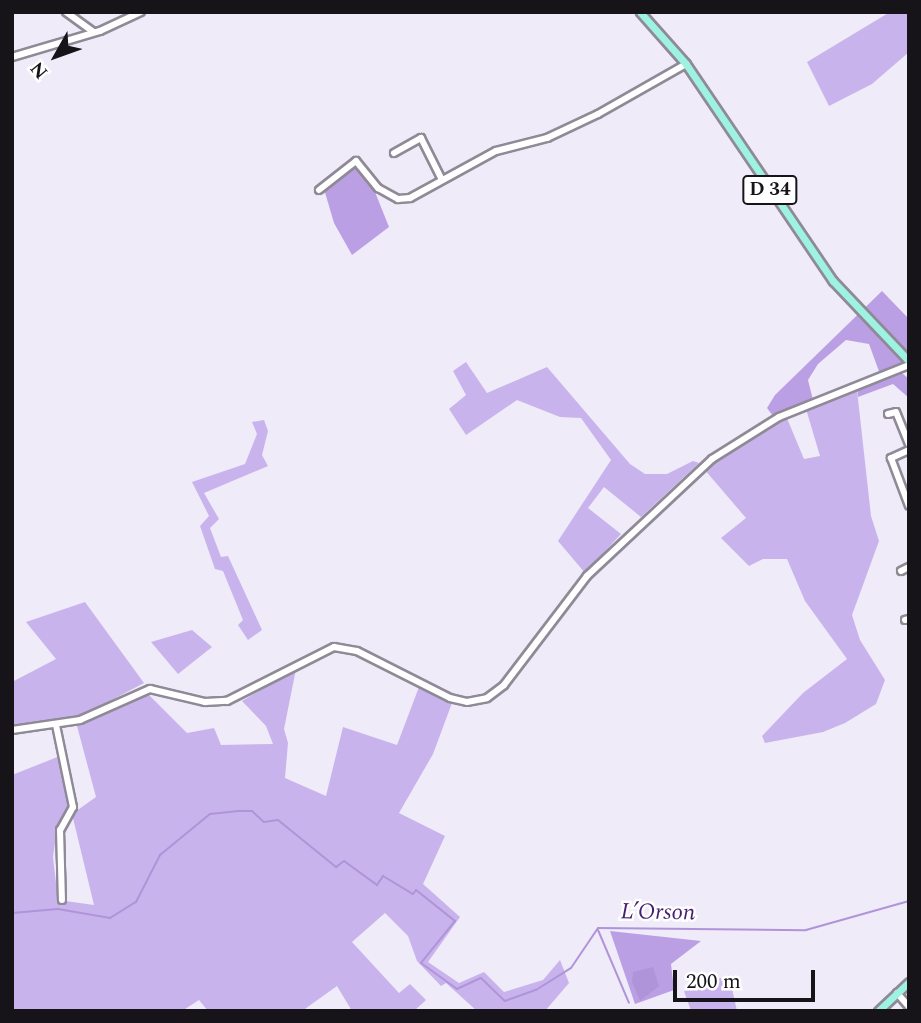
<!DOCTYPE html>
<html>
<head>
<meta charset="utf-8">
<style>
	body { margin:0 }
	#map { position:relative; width:921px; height:1023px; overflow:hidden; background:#efebf8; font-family:Spectral,serif }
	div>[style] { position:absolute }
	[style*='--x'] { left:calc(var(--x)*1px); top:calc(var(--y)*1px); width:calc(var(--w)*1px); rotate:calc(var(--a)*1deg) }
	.green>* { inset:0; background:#c9b3ed }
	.forest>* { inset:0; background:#bb9fe5 }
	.water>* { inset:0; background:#b094d9 }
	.stream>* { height:2px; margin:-1px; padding:0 1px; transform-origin:1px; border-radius:1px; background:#b094d9 }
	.roads { filter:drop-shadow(2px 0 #8f8a96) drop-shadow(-2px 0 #8f8a96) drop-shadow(0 2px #8f8a96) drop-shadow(0 -2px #8f8a96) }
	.minor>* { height:6px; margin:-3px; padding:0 3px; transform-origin:3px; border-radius:3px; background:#fff }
	.major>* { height:7px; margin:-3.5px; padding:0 3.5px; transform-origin:3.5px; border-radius:3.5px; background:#9ef2e2 }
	span { translate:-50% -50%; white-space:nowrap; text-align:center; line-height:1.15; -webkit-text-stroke:5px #fff; paint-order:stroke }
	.shield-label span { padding:2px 5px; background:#fff; border:2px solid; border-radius:5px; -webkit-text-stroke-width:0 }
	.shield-label { font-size:19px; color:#161419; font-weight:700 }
	.water-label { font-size:23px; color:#461e6f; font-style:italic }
	.frame { position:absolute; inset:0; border:14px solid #161419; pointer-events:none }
	.north { position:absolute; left:21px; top:21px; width:70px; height:70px; -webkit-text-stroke:5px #fff; paint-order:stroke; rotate:230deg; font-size:19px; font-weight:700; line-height:28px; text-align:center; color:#161419 }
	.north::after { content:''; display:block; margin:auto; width:24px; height:32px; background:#161419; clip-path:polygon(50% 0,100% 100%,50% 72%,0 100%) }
	.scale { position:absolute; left:673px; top:970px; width:142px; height:32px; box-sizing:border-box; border:4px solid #161419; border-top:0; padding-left:9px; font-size:21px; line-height:24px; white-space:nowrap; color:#161419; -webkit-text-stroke:5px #fff; paint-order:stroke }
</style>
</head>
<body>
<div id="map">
	<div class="green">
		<i style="clip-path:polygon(890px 12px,909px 12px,909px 52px,872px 84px,829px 106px,807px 62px)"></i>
		<i style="clip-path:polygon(466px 362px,487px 393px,547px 367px,630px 464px,645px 474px,667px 474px,693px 461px,699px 463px,641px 517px,604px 487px,588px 508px,621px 534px,585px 573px,558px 541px,611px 460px,581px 418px,560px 417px,517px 400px,466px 435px,449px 409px,466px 395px,453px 371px)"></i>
		<i style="clip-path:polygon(857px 390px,871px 516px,879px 541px,852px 615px,860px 640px,885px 680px,876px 704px,845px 723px,823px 732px,765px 743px,762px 736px,803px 693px,847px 659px,805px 601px,787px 559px,763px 559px,749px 566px,721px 538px,746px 518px,704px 469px,737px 443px,786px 416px,804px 459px,820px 456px,806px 409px)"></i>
		<i style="clip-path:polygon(264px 420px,268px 431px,262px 455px,268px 466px,204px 493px,219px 519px,210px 528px,221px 557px,228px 556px,262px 630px,248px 640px,238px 625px,243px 620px,223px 571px,215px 569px,200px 526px,209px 516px,192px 482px,245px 464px,257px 434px,252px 422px)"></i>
		<i style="clip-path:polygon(85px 602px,144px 683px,83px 715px,12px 726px,12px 682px,56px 659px,26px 622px)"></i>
		<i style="clip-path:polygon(192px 630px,212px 647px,178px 674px,151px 642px)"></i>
		<i style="clip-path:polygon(296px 669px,284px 729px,288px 743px,285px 778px,326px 796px,343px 727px,397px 745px,419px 687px,452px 703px,433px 754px,399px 813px,445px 836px,423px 884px,460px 917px,428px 962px,459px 983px,484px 972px,504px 992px,543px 980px,560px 960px,569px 983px,545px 1011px,477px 1011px,446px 983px,441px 986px,417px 961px,408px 936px,385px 913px,352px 942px,399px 993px,410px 984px,426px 1000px,414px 1011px,352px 1011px,337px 986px,302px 1011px,208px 1011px,199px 1000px,182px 1011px,12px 1011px,12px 775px,60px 756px,71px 807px,57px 829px,53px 857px,58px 900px,94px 905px,72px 814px,96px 797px,77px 726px,147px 693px,187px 733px,214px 728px,221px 745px,273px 744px,266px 726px,242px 701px)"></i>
		<i style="clip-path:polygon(729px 975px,737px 1011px,691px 1011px,684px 991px)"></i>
	</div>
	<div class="forest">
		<i style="clip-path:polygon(355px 163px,373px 187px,389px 227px,352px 255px,334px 223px,324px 189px)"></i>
		<i style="clip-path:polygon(882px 291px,909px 319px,909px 364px,897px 369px,909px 379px,909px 398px,893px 384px,858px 397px,857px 384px,880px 374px,869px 344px,846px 340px,818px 364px,808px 380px,813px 400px,773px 416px,767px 408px,775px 395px)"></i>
		<i style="clip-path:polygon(610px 931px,701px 941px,671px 964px,674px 990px,635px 1004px)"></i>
	</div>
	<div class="water">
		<i style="clip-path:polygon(653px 967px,659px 986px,640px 1001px,632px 982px,633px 972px)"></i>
	</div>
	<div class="stream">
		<i style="--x:12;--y:913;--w:46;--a:-5"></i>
		<i style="--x:58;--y:909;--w:53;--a:9.8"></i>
		<i style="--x:110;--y:918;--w:31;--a:-32"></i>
		<i style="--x:136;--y:902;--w:53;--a:-62.9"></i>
		<i style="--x:160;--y:855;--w:65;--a:-39.4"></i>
		<i style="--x:210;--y:814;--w:31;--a:-6"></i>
		<i style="--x:241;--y:811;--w:11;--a:0"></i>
		<i style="--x:252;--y:811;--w:16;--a:43"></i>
		<i style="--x:264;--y:822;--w:14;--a:-8"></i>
		<i style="--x:278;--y:820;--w:75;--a:39"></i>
		<i style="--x:336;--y:867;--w:10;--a:-37"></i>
		<i style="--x:344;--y:861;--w:41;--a:36"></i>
		<i style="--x:377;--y:885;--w:11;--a:-56"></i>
		<i style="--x:383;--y:876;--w:35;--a:31"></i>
		<i style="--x:413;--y:894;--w:5;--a:-53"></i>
		<i style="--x:416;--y:890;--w:50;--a:38.5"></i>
		<i style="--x:455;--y:921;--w:54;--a:129"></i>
		<i style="--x:421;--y:963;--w:44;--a:35.8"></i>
		<i style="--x:457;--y:989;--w:26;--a:-25"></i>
		<i style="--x:481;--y:978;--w:33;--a:44"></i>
		<i style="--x:505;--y:1001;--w:33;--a:-20"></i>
		<i style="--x:536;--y:990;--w:41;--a:-32.2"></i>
		<i style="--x:571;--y:968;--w:48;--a:-56"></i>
		<i style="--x:598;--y:928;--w:208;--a:0.6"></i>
		<i style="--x:806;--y:930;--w:107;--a:-15.7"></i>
		<i style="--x:598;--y:930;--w:79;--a:67"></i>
	</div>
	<div class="roads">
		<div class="minor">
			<i style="--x:66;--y:12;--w:34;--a:36"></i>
			<i style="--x:12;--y:57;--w:92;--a:-16.5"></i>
			<i style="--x:100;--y:31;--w:45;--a:-24.9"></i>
			<i style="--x:394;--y:153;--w:31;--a:-29"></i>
			<i style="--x:421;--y:138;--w:45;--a:63.4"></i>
			<i style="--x:319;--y:190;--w:47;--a:-38.1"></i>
			<i style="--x:356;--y:161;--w:35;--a:51"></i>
			<i style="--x:378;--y:188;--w:23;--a:29"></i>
			<i style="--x:398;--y:199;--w:12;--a:-5"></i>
			<i style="--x:410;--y:198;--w:98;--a:-28.7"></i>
			<i style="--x:496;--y:151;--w:53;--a:-14.3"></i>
			<i style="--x:547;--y:138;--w:56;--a:-25.2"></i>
			<i style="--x:598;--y:114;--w:101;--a:-29.6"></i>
			<i style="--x:888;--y:414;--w:8;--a:-14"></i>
			<i style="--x:896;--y:412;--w:35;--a:68"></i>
			<i style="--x:909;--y:450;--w:20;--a:156"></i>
			<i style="--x:891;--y:458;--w:51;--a:69.4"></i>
			<i style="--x:901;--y:571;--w:9;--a:-27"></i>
			<i style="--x:905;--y:620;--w:4;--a:-14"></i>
			<i style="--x:56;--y:725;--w:84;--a:78.3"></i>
			<i style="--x:73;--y:807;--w:26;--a:119"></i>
			<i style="--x:60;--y:830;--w:70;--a:88.4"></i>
			<i style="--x:12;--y:730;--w:69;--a:-8.4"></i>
			<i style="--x:80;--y:720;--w:77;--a:-23.9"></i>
			<i style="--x:150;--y:689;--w:57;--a:13.3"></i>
			<i style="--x:205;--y:702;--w:22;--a:-3"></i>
			<i style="--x:227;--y:701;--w:120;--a:-26.8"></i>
			<i style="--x:334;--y:647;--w:23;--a:10"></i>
			<i style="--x:357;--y:651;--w:104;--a:26.8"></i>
			<i style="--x:450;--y:698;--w:17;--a:13"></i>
			<i style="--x:467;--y:702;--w:20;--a:-11"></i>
			<i style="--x:487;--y:698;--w:21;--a:-37"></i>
			<i style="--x:504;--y:685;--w:137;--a:-52.7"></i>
			<i style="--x:587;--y:576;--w:171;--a:-43.1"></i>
			<i style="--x:712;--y:459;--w:79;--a:-32.1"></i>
			<i style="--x:779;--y:417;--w:140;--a:-21.8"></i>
			<i style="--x:897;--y:993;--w:18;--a:49"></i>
		</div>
		<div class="major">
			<i style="--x:640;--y:12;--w:69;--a:48.5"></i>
			<i style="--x:686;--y:64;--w:262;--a:55.9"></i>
			<i style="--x:833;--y:281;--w:110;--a:46.5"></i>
			<i style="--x:878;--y:1011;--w:42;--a:-43.1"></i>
		</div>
	</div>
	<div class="shield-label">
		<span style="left:770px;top:190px">D 34</span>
	</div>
	<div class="water-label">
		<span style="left:658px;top:913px;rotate:1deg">L’Orson</span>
	</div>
	<div class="frame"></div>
	<div class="north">N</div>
	<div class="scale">200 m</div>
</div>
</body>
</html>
